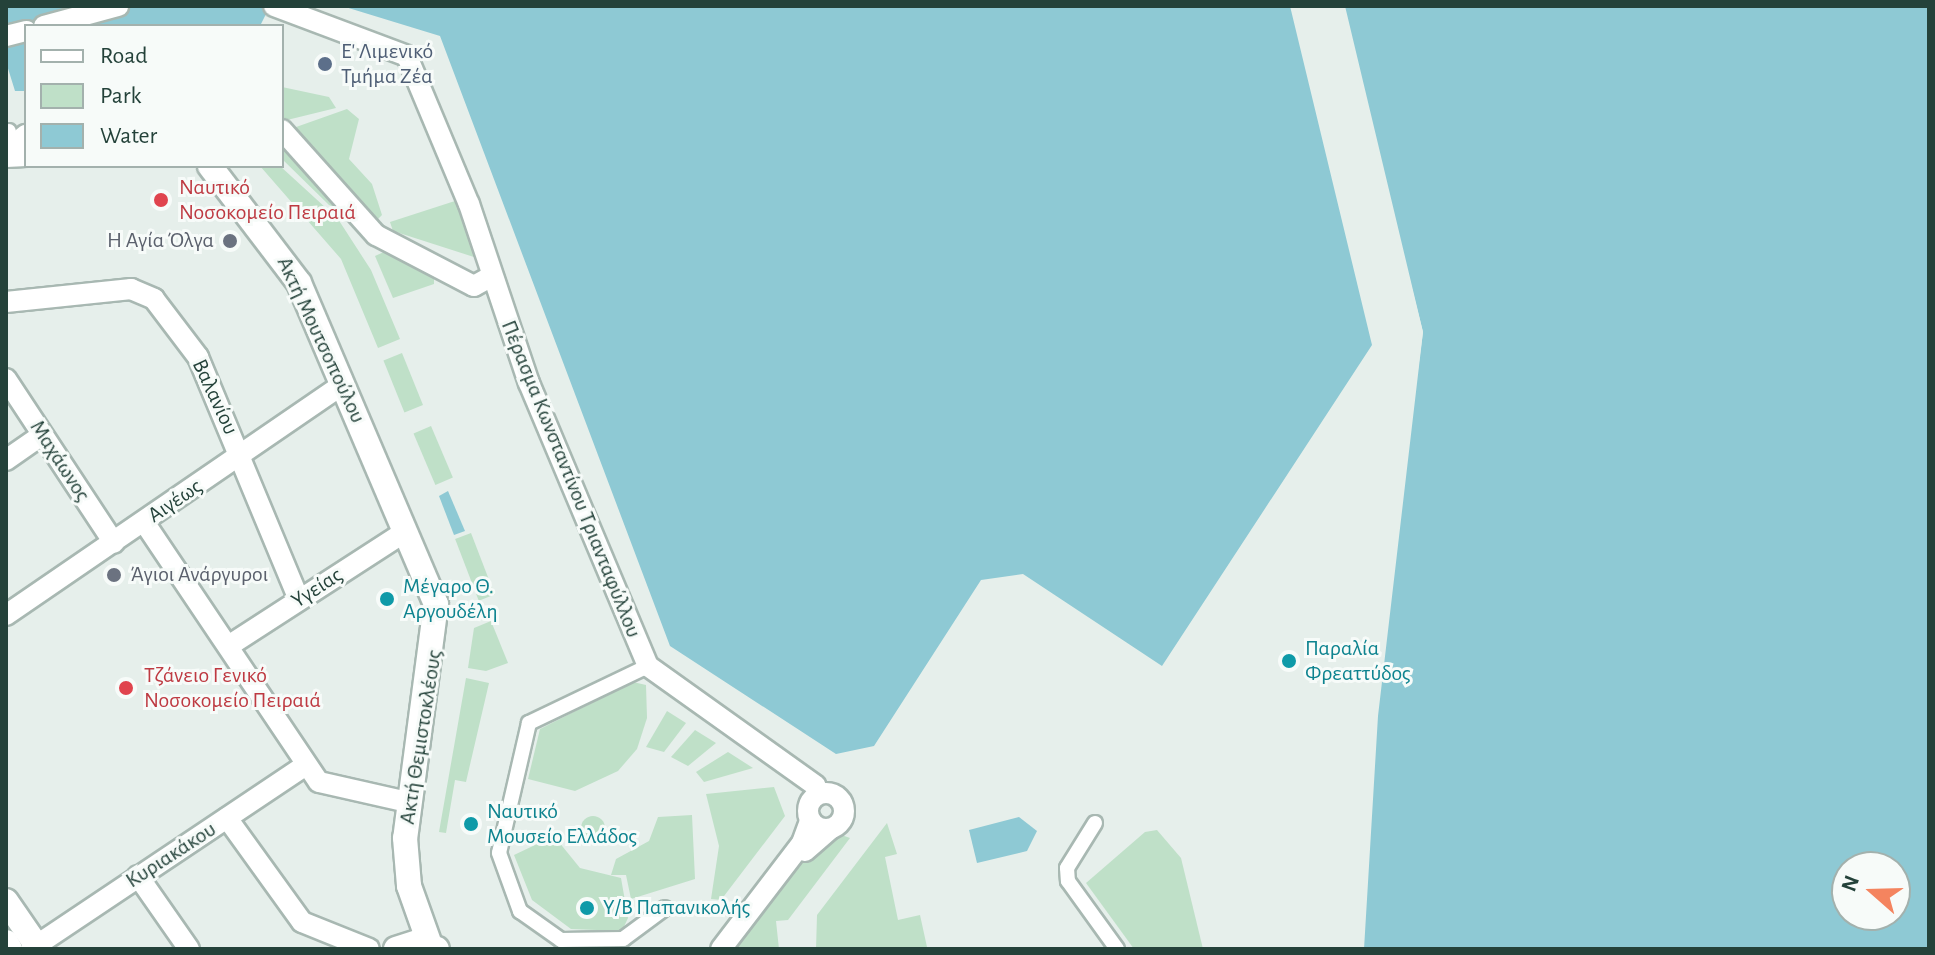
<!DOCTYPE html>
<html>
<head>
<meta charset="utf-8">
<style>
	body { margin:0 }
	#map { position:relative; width:1935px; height:955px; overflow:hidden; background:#e6efeb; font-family:"Alegreya Sans",sans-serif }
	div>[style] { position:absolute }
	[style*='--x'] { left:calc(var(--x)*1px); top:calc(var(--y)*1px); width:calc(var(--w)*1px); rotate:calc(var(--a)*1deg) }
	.green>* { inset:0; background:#bfe0c8; transform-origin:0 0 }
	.round { border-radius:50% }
	.water>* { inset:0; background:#8ec9d4 }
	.pier>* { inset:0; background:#e6efeb }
	.roads { filter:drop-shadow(2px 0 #a8b8b2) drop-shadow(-2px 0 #a8b8b2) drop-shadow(0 2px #a8b8b2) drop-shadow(0 -2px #a8b8b2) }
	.pedestrian>* { height:14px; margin:-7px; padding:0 7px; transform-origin:7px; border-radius:7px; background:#fff }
	.minor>* { height:20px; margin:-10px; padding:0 10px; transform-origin:10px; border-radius:10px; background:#fff }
	.minor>.ring { margin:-10px; padding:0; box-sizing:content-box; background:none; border:20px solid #fff; border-radius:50% }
	.tertiary>* { height:24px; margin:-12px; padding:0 12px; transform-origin:12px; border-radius:12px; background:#fff }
	.secondary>* { height:24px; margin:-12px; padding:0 12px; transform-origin:12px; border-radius:12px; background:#fff }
	.dots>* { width:22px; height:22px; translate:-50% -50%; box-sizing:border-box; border:4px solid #f7fbf9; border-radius:50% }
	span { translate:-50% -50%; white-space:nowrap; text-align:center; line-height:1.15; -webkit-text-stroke:6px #f7fbf9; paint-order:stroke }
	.service-label { font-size:22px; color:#4e5e75 }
	.left { translate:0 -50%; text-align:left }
	.health-label { font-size:22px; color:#be3a42 }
	.worship-label { font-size:22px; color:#5b616d }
	.right { translate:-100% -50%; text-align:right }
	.street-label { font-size:22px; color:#24423a }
	.culture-label { font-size:22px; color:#0d838f }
	.frame { position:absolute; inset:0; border:8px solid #24423a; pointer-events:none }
	.legend { position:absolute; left:24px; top:24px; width:260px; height:144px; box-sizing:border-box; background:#f7fbf9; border:2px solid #a3b1ad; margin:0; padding:10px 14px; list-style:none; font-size:24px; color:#24423a }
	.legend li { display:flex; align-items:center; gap:16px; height:40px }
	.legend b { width:40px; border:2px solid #a3b1ad }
	.north { position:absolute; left:1831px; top:851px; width:80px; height:80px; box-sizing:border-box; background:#f7fbf9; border:2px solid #a3b1ad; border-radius:50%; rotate:290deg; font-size:22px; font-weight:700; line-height:32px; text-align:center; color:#24423a }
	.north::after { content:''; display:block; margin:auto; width:28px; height:36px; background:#f4845f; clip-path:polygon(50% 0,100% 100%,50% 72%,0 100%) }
</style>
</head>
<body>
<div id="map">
	<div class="green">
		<i style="clip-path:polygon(282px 87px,329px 97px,336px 108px,283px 121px)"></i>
		<i style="clip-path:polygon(347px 109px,359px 119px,349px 159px,372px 184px,382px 215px,375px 222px,329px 205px,282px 159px,282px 132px)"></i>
		<i style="clip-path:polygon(260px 166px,280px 166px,338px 219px,371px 270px,400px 339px,378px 348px,341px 259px)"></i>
		<i style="clip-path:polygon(458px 200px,477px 258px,393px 231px,390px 222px)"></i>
		<i style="clip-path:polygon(386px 251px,434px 272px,434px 284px,393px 298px,375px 256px)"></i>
		<i style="left:402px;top:353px;width:56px;height:20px;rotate:68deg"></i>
		<i style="left:431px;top:426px;width:56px;height:19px;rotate:67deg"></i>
		<i style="left:471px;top:533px;width:66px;height:17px;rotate:69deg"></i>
		<i style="clip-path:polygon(491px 621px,508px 663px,486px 671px,468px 668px,474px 628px)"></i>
		<i style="clip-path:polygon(466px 678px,489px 683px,466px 782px,455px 780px,446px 833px,439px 832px)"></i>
		<i style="clip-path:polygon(633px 682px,646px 685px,647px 718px,637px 749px,618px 771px,575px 791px,528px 779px,540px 729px)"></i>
		<i style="clip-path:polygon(667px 711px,686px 723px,664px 752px,646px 747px)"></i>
		<i style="clip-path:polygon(695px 730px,716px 743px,688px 766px,671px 757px)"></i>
		<i style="clip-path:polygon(728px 752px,753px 768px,704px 782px,696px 772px)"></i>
		<i style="clip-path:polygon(774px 787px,785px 816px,721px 900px,711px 899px,719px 846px,706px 794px)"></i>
		<i style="clip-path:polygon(692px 815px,695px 879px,631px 899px,626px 875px,611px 875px,616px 859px,649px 841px,658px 817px)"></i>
		<i class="round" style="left:581px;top:816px;width:24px;height:24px"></i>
		<i style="clip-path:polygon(887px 823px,897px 854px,885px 857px,898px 920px,920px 915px,927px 947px,939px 949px,816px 949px,817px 915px)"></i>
		<i style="clip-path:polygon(1157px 830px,1181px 858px,1203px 949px,1134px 949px,1086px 883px,1145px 832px)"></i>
		<i style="clip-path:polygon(836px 833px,850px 838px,788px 920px,776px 921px,779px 949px,736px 949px,817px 840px)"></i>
		<i style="clip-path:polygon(554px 836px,580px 868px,621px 878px,628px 918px,622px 931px,571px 929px,532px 900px,514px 855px)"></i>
	</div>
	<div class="water">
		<i style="clip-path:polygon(6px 6px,270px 6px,260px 26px,26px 26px,26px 91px,15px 91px,6px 62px)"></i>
		<i style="clip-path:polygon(342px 6px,1290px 6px,1372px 345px,1162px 666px,1023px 574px,981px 580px,874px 746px,836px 754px,670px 646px,440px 36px)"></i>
		<i style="clip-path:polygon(evenodd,1345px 6px,1929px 6px,1929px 949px,1364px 949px,1378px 716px,1423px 332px,1345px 6px,1847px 867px,1895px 867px,1895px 915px,1847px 915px,1847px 867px)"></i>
		<i style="clip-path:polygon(448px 491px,465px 531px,454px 535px,439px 496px)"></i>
		<i style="clip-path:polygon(1019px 817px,1037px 831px,1027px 851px,977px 863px,969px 830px)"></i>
	</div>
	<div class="pier">
		<i style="clip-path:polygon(1341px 6px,1423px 332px,1418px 370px,1419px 332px)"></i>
	</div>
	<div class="roads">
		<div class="pedestrian">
			<i style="--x:6;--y:132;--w:3;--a:-18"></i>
			<i style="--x:648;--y:666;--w:132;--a:154.4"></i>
			<i style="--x:529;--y:723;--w:133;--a:103"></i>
			<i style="--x:499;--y:853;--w:62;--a:70.1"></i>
			<i style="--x:520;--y:911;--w:50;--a:35.3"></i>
			<i style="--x:561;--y:940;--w:62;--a:-0.9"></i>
			<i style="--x:623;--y:939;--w:52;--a:-36.4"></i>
			<i style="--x:1095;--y:823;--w:53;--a:121.9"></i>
			<i style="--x:1067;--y:868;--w:13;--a:86"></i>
			<i style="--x:1068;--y:881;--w:84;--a:54.2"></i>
		</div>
		<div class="minor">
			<i style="--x:274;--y:6;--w:142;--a:20.6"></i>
			<i style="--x:407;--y:56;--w:160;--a:67.3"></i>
			<i style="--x:469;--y:204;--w:189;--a:71.5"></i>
			<i style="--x:529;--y:383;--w:307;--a:67.2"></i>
			<i style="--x:648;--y:666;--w:206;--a:35.5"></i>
			<i style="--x:44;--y:26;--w:77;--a:-15.1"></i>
			<i style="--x:6;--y:36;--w:21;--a:-14"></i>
			<i style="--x:282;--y:130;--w:141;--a:48.2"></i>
			<i style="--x:376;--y:235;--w:110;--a:27.5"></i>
			<i style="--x:474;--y:286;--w:21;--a:-29"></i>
			<i style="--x:6;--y:151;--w:26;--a:-39"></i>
			<i style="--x:6;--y:302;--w:126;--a:-5.9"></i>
			<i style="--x:131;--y:289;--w:25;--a:23"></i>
			<i style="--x:154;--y:299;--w:73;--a:52.8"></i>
			<i style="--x:198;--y:357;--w:263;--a:67.4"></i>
			<i style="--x:6;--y:379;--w:196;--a:56.6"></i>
			<i style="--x:6;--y:460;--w:44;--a:-34.8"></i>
			<i style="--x:144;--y:522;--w:313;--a:56.1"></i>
			<i style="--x:319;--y:782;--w:91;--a:12.7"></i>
			<i style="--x:6;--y:615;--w:407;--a:-34.4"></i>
			<i style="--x:230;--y:645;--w:208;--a:-32.9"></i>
			<i class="ring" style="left:808px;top:793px;width:16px;height:16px"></i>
			<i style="--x:227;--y:818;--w:128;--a:54.2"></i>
			<i style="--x:302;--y:922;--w:72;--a:21.9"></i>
			<i style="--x:805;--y:851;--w:32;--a:-41"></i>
			<i style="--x:138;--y:876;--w:89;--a:55.1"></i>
			<i style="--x:31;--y:949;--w:331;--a:-33.8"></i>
			<i style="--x:721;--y:949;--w:133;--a:-52.6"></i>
			<i style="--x:802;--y:843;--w:23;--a:-70"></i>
		</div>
		<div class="tertiary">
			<i style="--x:6;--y:901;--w:58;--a:55.5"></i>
			<i style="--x:6;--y:942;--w:8;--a:60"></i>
		</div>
		<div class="secondary">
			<i style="--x:6;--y:155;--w:20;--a:-3"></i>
			<i style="--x:210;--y:166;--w:147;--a:52.7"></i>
			<i style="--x:299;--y:283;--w:349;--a:66.9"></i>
			<i style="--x:436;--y:604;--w:236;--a:97.5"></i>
			<i style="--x:405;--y:838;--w:48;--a:85.2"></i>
			<i style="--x:409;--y:886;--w:63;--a:70.4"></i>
			<i style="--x:396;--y:949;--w:23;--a:-18"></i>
			<i style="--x:418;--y:942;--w:20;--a:20"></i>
		</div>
	</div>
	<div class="dots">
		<i style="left:325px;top:64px;background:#5c6f8a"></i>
		<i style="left:161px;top:200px;background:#e0444e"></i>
		<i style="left:230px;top:241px;background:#6b7280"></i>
		<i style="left:114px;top:575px;background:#6b7280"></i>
		<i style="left:387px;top:599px;background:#0f9aa8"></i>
		<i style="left:1289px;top:661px;background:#0f9aa8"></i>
		<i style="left:126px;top:688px;background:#e0444e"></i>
		<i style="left:471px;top:824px;background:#0f9aa8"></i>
		<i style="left:587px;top:908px;background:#0f9aa8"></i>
	</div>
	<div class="service-label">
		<span class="left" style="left:341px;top:64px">Ε' Λιμενικό<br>Τμήμα Ζέα</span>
	</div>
	<div class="health-label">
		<span class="left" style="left:179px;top:200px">Ναυτικό<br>Νοσοκομείο Πειραιά</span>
		<span class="left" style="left:144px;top:688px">Τζάνειο Γενικό<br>Νοσοκομείο Πειραιά</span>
	</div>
	<div class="worship-label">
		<span class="right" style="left:214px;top:241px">Η Αγία Όλγα</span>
		<span class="left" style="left:130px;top:575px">Άγιοι Ανάργυροι</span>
	</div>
	<div class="street-label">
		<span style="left:321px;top:340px;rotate:65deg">Ακτή Μουτσοπούλου</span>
		<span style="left:215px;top:397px;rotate:65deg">Βαλανίου</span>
		<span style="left:60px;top:461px;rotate:57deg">Μαχάωνος</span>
		<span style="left:571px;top:479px;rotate:68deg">Πέρασμα Κωνσταντίνου Τριανταφύλλου</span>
		<span style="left:175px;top:501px;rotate:-34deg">Αιγέως</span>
		<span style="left:317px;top:588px;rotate:-33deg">Υγείας</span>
		<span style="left:421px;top:737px;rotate:-81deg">Ακτή Θεμιστοκλέους</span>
		<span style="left:171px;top:855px;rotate:-33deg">Κυριακάκου</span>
	</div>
	<div class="culture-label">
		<span class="left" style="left:403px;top:599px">Μέγαρο Θ.<br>Αργουδέλη</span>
		<span class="left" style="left:1305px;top:661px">Παραλία<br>Φρεαττύδος</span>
		<span class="left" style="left:487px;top:824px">Ναυτικό<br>Μουσείο Ελλάδος</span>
		<span class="left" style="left:603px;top:908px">Υ/Β Παπανικολής</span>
	</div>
	<div class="frame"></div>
	<ul class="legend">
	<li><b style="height:10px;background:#fff"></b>Road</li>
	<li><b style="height:22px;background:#bfe0c8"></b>Park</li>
	<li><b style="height:22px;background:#8ec9d4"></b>Water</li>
	</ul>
	<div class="north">N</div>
</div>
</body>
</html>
